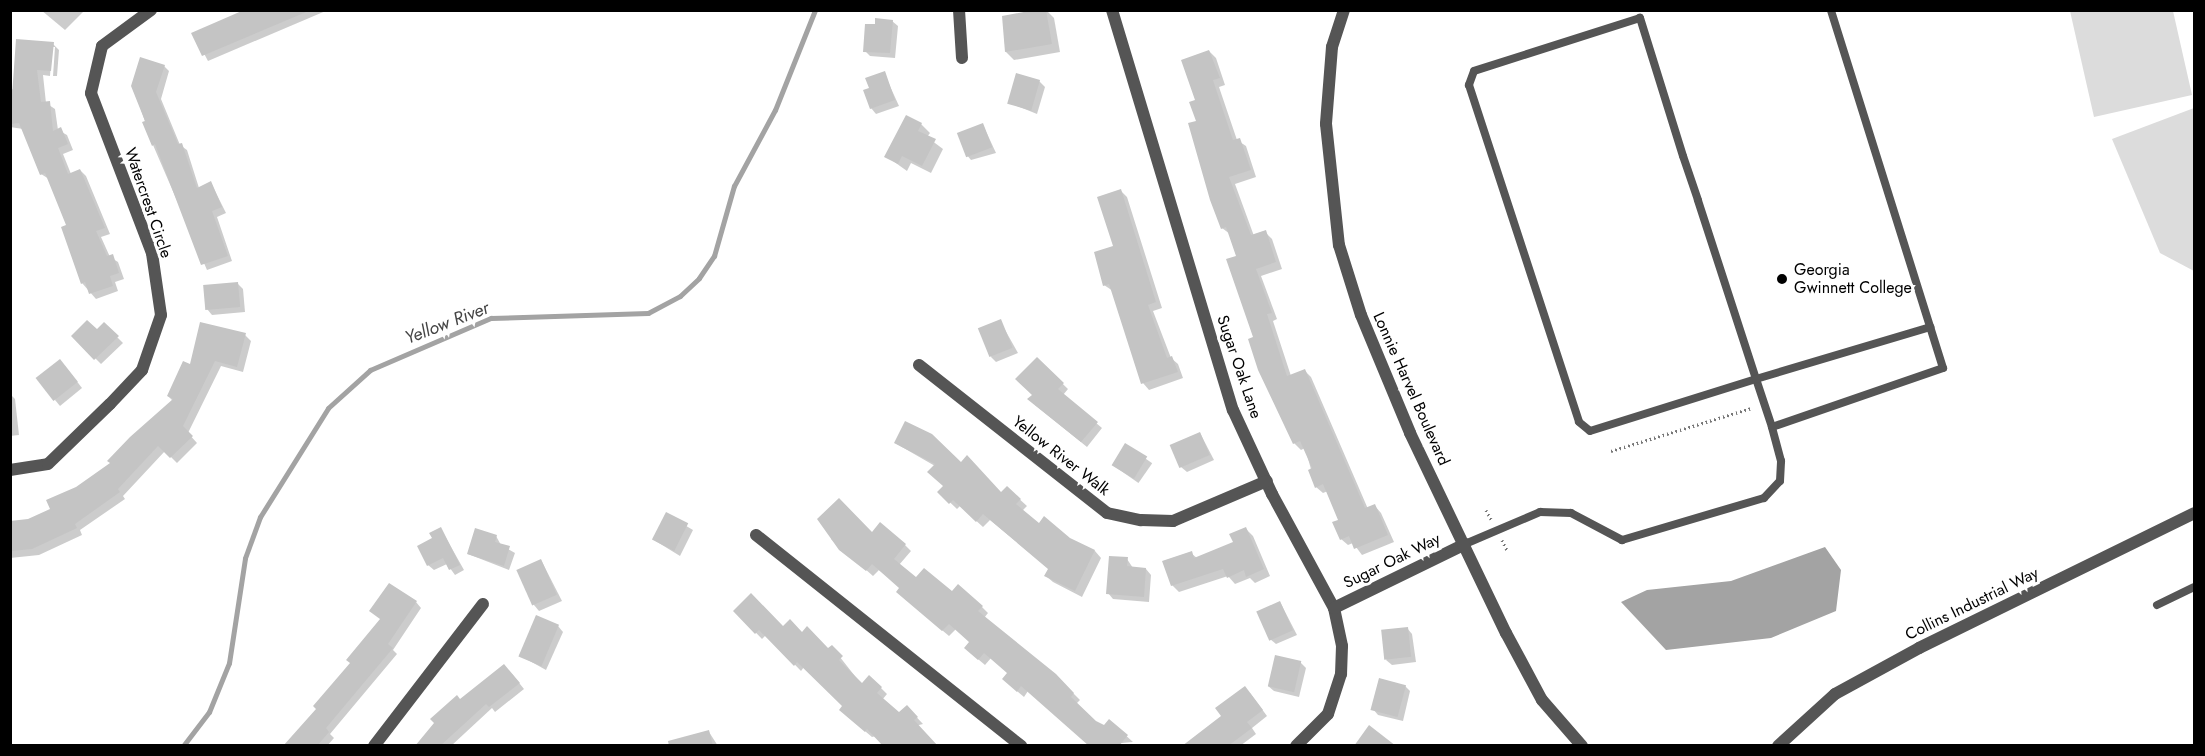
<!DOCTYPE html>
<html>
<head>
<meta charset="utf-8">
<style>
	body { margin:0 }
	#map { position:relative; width:2205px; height:756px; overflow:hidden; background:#fff; font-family:Jost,sans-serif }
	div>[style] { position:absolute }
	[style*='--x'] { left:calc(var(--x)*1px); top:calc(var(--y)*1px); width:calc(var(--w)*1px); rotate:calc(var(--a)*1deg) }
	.green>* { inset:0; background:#dcdcdc }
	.water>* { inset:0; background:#a3a3a3 }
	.shadow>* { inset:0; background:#0003; transform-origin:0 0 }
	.stream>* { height:5px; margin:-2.5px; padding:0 2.5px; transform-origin:2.5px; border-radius:2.5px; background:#a3a3a3 }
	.building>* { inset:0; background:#c4c4c4; transform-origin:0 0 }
	.path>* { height:3px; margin-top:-1.5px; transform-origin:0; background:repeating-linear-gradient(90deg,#777 0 1.5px,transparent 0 4.5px) }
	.service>* { height:8px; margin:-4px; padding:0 4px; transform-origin:4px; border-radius:4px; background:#555 }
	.minor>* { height:12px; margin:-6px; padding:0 6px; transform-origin:6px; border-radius:6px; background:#555 }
	.tertiary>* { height:12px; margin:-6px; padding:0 6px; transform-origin:6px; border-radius:6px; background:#555 }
	.dots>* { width:16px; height:16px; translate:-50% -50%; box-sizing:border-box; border:3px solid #fff; border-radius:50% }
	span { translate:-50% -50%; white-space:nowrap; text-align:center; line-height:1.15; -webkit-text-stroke:6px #fff; paint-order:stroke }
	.street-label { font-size:16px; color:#000 }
	.poi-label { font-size:16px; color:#000 }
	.left { translate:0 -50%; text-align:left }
	.water-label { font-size:18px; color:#444; font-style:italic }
	.frame { position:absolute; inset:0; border:12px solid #000; pointer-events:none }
</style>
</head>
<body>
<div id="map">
	<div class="green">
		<i style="clip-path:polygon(2070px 11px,2173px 11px,2192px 95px,2094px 117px)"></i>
		<i style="clip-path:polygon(2194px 108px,2194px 271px,2160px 253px,2112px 139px)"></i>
	</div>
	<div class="water">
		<i style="clip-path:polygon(1825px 547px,1841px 570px,1836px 611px,1771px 638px,1666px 650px,1621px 602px,1647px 590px,1731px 581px)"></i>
	</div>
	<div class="shadow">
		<i style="clip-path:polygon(41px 10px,83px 10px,83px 12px,65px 30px)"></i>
		<i style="clip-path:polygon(248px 10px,328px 10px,208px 61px,193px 33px)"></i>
		<i style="clip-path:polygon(1046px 10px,1054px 18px,1060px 52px,1014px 60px,1006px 52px,1004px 37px)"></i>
		<i style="clip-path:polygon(892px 21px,898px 26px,895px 58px,870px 56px,865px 51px,876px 26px)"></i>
		<i style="clip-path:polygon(53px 44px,59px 50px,57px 76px,53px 76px,55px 47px,52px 47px,50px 76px,43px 75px,46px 103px,55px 109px,58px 130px,67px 135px,73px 150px,63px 154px,71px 174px,80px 170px,86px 176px,110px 234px,101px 237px,110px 257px,118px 262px,124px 279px,115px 282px,118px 291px,96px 299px,82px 283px,68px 225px,49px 179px,41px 174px,23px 129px,10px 127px,10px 92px)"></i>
		<i style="clip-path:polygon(1209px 51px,1216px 58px,1225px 85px,1219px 87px,1237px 140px,1246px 146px,1256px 177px,1235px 184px,1254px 236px,1265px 232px,1272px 239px,1282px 269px,1261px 276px,1277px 319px,1273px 321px,1291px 376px,1305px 371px,1311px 377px,1368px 509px,1375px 506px,1381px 513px,1394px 542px,1362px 555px,1353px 543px,1348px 545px,1341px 539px,1340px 521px,1328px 491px,1323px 493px,1316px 487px,1305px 448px,1301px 450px,1294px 443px,1255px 338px,1238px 257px,1230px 234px,1222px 228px,1198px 122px,1197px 101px)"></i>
		<i style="clip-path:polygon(164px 66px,169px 71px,161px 99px,180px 145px,187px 150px,199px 188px,211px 183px,226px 213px,217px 217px,232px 261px,207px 270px,153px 145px,133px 86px)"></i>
		<i style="clip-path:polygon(884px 73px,899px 106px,876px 114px,871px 108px,871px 89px)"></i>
		<i style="clip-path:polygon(1039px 81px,1045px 87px,1037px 114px,1010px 103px)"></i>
		<i style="clip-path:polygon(907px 117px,921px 124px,930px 133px,927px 137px,943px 149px,931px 173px,911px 163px,907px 171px,886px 156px)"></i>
		<i style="clip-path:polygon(983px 125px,996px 153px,971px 160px,966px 154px)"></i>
		<i style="clip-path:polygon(1121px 191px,1127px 197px,1162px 308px,1153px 311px,1171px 358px,1178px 364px,1183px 378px,1149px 390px,1143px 383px,1113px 291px,1104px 285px,1115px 247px)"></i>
		<i style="clip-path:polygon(238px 284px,243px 289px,245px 312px,212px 315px,207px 309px)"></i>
		<i style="clip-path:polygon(1000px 321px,1018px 353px,996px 362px,991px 357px)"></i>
		<i style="clip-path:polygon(104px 324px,123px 343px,101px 364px,73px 336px,97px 331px)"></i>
		<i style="clip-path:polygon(245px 335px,251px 341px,243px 372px,221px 366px,188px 433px,197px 443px,177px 463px,165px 451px,123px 496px,125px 499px,80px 530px,82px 535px,39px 555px,10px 558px,10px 523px,28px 521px,52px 510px,112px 464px,173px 401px,168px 396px,191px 366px)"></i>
		<i style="clip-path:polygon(1037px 359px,1068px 389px,1063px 395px,1102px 428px,1087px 447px,1035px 405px)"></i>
		<i style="clip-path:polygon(65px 366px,82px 388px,60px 406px,55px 400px)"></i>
		<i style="clip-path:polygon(10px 394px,15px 399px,19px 435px,10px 436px)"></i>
		<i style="clip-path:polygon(1200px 433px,1214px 460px,1187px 472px,1181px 467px)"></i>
		<i style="clip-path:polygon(895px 443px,961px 464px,1001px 494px,1007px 488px,1027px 506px,1022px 511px,1039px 525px,1095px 551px,1101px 558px,1082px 597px,1053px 582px,1046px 576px,1049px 569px,990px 520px,983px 527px,960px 506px,957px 509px,939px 492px,945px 486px,935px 466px)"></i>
		<i style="left:1126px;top:445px;width:32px;height:24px;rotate:35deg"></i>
		<i style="clip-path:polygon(666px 514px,693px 530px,680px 556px,654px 540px)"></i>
		<i style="clip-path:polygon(441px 529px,464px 570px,455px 575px,447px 564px,434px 570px,428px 565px)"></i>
		<i style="clip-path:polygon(1246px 529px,1253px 536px,1270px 576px,1255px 583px,1250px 578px,1235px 584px,1228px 576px,1179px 592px,1172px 585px,1191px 553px,1198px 559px,1235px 543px)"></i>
		<i style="clip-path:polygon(872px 534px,905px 545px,911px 551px,899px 565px,916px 579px,982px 607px,988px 613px,984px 618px,1055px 675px,1080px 700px,1076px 704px,1095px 722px,1104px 727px,1110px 721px,1133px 742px,1090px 746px,1028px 691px,1024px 697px,1010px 685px,1009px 673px,991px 658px,985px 665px,972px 654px,971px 642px,956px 629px,949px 636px,904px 598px,901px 588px,879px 570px,873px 576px,831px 539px,835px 535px)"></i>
		<i style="clip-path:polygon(496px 536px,501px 545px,515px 553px,509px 570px,468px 554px)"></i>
		<i style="clip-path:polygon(1127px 559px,1133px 568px,1146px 569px,1151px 575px,1149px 602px,1113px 599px,1108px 593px)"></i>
		<i style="clip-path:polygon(541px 560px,562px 601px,539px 611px,534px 605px)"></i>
		<i style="clip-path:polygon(416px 602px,421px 608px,393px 650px,397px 654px,330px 734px,334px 738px,327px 746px,284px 746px)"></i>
		<i style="clip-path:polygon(1280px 602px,1297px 635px,1276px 644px,1270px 639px)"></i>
		<i style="clip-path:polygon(735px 611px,802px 634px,829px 650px,832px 647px,862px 685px,881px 688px,887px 694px,882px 700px,899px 714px,907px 707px,923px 724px,872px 737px,847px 716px,844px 706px,804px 667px,801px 671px,766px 635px,762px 639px)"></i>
		<i style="clip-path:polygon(558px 626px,563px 632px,546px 670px,519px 655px)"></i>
		<i style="clip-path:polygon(1407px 628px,1412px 634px,1416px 662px,1392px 665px,1386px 660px)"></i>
		<i style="clip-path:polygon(1300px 662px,1306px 668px,1299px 697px,1274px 691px,1268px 686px)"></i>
		<i style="clip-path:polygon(512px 674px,524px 689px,495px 712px,492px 708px,451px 746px,417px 746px,460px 701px)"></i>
		<i style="clip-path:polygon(1405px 686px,1410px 691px,1403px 721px,1378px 715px,1373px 709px)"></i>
		<i style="clip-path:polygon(1250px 693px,1267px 716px,1252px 728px,1256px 734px,1240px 746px,1196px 746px)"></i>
		<i style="clip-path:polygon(709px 732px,718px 746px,670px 746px)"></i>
	</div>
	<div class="stream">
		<i style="--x:183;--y:746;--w:43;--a:-52.6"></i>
		<i style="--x:209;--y:712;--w:53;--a:-67.8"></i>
		<i style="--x:229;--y:663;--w:106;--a:-81.3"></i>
		<i style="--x:245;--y:558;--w:44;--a:-69.9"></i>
		<i style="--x:260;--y:517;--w:128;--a:-58"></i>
		<i style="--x:328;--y:408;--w:57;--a:-42.1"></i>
		<i style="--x:370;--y:370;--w:132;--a:-23.3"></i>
		<i style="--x:491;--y:318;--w:157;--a:-1.8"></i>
		<i style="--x:648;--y:313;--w:36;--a:-28"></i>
		<i style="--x:680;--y:296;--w:26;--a:-43"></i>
		<i style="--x:699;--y:278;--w:27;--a:-56"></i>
		<i style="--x:714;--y:256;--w:73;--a:-74.1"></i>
		<i style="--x:734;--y:186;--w:86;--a:-61.7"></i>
		<i style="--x:775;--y:110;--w:108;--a:-68.2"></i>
	</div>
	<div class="building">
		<i style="clip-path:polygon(244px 10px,311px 10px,202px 56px,191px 33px)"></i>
		<i style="clip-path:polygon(1034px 10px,1046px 10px,1052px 44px,1005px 52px,1002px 16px)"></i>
		<i style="clip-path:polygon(875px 18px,893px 20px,890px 53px,863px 52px,865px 24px,875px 24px)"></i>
		<i style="clip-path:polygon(16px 39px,54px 42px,51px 71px,37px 70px,41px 102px,50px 101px,53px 131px,61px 127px,68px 144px,58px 148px,68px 174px,80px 169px,105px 228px,96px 231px,107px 256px,113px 254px,119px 273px,110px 276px,113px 286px,89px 294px,85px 282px,81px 284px,61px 227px,66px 225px,45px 173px,40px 175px,19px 123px,10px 124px)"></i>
		<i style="clip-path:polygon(1209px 50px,1220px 78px,1213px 80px,1233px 140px,1240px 138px,1251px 170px,1229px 177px,1251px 235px,1266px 230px,1276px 262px,1256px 269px,1272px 313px,1267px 314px,1287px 376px,1305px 369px,1365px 508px,1375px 504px,1388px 535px,1354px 549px,1349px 536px,1340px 540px,1332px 522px,1338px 520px,1323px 484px,1315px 488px,1308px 470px,1312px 468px,1300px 441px,1293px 444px,1258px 370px,1248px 339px,1253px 337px,1226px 259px,1236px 256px,1226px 227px,1221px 229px,1210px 200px,1188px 123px,1196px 121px,1189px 102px,1195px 100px,1181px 60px)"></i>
		<i style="clip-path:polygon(140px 57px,165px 65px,156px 92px,178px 144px,182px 143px,197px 188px,211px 181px,222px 207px,212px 211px,228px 256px,201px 265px,155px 144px,152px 146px,142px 122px,145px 121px,131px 86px)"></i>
		<i style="clip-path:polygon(885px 71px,895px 100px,870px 109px,863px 90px,869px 88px,865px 78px)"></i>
		<i style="left:1016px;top:73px;width:25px;height:32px;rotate:16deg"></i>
		<i style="clip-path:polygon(906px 115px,922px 123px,918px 131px,936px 139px,922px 166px,902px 156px,898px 164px,884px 157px)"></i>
		<i style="left:983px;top:123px;width:26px;height:28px;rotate:69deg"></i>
		<i style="clip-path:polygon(1121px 189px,1156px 302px,1148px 305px,1167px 358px,1172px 356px,1178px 372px,1141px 384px,1109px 284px,1103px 286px,1094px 252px,1113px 246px,1097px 197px)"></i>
		<i style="left:238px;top:282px;width:25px;height:35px;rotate:85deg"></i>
		<i style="left:1001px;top:319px;width:31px;height:25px;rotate:68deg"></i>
		<i style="clip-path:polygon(87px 320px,97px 329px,104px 322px,119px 336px,94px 360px,71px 336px)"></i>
		<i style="clip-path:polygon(200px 322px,246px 333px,237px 367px,215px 361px,183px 426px,193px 436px,170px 458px,158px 446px,118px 489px,120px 492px,75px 524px,77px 528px,32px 549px,10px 551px,10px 521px,28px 519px,50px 509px,46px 500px,76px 487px,110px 463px,107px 461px,130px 437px,173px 399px,167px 396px,183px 361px,190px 364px)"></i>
		<i style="clip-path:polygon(1037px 357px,1064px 383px,1058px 389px,1098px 422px,1081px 442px,1027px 399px,1032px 395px,1015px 379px)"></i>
		<i style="left:60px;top:359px;width:29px;height:31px;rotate:52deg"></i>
		<i style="clip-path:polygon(905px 421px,932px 434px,961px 462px,967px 455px,1001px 492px,1007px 486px,1021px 499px,1016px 504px,1039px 523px,1044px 516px,1070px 538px,1095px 550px,1075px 591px,1044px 576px,1048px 569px,983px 514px,976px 522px,953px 500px,949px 504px,937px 492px,943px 486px,927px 472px,935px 464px,894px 443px)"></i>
		<i style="left:1200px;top:432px;width:25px;height:33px;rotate:67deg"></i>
		<i style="left:1125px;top:443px;width:26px;height:26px;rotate:31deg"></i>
		<i style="clip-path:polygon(839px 498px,872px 532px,880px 522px,906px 544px,894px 559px,916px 577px,924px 568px,952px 591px,958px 584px,983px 606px,978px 611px,1056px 674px,1074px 693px,1071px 697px,1096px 721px,1104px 725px,1109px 719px,1128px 735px,1119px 746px,1089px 746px,1021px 686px,1017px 692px,1002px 679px,1007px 673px,984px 653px,978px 660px,964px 648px,969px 642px,949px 624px,942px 631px,896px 592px,899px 588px,872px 564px,866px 571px,839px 550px,817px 519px)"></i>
		<i style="left:666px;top:512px;width:25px;height:31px;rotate:27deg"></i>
		<i style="clip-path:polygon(441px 527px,460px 565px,449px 570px,443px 558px,427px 566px,417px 546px,432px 538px,429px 533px)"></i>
		<i style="clip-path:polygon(1246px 527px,1264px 569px,1246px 577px,1244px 570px,1227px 578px,1223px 569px,1171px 586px,1162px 561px,1192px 551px,1194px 558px,1233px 542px,1229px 534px)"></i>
		<i style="clip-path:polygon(475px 528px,497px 535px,495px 542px,510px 546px,504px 566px,467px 554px)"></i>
		<i style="clip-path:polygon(1109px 556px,1128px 557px,1127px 566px,1146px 568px,1144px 597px,1106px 594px)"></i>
		<i style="left:541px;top:559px;width:39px;height:27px;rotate:66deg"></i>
		<i style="clip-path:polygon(389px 583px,417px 601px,388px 644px,393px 648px,326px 728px,329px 732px,317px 746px,283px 746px,316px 709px,313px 706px,350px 663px,346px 660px,380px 619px,369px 611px)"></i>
		<i style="clip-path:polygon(751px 593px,783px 626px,790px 619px,802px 632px,807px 626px,828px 648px,832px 645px,843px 656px,839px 660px,862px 683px,869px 675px,882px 687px,877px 693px,899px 712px,907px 705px,918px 717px,914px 720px,938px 746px,883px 746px,867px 729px,865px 732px,839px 710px,842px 706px,797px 662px,794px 666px,759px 630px,755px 634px,733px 611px)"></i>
		<i style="left:1280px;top:601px;width:32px;height:26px;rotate:66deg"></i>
		<i style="left:536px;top:615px;width:25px;height:45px;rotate:23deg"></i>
		<i style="left:1408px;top:627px;width:30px;height:27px;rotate:84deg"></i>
		<i style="left:1275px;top:655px;width:27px;height:32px;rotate:13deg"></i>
		<i style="clip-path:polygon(504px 664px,520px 683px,489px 707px,486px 704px,440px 746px,415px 746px,434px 723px,430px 719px,457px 695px,460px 699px)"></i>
		<i style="left:1379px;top:678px;width:28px;height:33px;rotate:15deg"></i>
		<i style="clip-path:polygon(1245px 686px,1263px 710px,1247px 722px,1252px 728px,1228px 746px,1182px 746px,1221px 716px,1215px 708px)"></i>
		<i style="clip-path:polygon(1369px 725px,1396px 746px,1354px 746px)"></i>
		<i style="clip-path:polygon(709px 730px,713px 746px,669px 746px,668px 741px)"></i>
	</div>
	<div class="path">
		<i style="--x:1611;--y:451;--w:147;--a:-17"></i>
		<i style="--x:1486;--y:510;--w:13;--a:61"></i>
		<i style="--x:1502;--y:540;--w:13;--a:63"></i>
	</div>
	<div class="service">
		<i style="--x:1772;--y:427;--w:51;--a:-108.4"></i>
		<i style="--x:1756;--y:379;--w:188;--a:-108"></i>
		<i style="--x:1698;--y:200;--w:46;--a:-108.8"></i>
		<i style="--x:1683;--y:156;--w:145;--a:-107.3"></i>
		<i style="--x:1640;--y:18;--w:174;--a:162.3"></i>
		<i style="--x:1474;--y:71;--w:15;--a:110"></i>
		<i style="--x:1469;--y:85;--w:354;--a:71.9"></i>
		<i style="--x:1579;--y:422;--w:14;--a:39"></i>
		<i style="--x:1590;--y:431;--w:174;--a:-17.4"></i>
		<i style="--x:1756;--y:379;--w:182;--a:-16.6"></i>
		<i style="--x:1465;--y:544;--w:82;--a:-23.1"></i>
		<i style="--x:1540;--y:512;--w:31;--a:2"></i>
		<i style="--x:1571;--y:513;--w:58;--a:27.9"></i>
		<i style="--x:1622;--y:540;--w:148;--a:-16.5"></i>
		<i style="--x:1764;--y:498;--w:23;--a:-47"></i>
		<i style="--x:1780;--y:481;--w:20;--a:-87"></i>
		<i style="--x:1781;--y:461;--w:35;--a:-105"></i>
		<i style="--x:1772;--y:427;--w:181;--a:-19"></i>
		<i style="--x:1943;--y:368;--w:375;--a:-107.4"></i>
		<i style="--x:2157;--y:605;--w:41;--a:-25.9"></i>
	</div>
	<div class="minor">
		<i style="--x:959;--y:10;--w:48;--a:86.4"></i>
		<i style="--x:1112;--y:10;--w:418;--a:73.2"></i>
		<i style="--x:1233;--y:410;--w:93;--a:65.1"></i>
		<i style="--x:1272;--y:494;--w:130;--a:61.5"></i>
		<i style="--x:1334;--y:608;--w:39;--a:78"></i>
		<i style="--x:1342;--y:646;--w:28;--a:92"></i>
		<i style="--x:1341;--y:674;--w:42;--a:108"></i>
		<i style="--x:1328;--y:714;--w:45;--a:135"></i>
		<i style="--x:919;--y:365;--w:239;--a:38.2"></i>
		<i style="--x:1107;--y:513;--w:35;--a:12"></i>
		<i style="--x:1141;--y:520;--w:32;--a:2"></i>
		<i style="--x:1173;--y:521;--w:102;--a:-23.1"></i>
		<i style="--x:10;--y:470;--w:38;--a:-9"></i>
		<i style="--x:48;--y:464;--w:86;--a:-44.1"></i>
		<i style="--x:110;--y:404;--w:47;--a:-46.7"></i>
		<i style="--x:142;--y:370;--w:58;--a:-70.9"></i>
		<i style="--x:161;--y:315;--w:63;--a:-98.3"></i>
		<i style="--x:152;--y:253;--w:171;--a:-110.9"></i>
		<i style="--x:91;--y:93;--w:48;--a:-76.8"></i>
		<i style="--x:102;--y:46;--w:61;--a:-36.3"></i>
		<i style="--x:756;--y:535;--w:339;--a:38.5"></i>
		<i style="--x:1334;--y:608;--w:146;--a:-26"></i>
		<i style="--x:374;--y:746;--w:179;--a:-52.5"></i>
	</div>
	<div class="tertiary">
		<i style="--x:1344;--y:10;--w:39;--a:108"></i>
		<i style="--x:1332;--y:47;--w:77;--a:94.5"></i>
		<i style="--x:1326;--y:124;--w:122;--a:83.9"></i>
		<i style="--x:1339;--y:245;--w:73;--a:72.6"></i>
		<i style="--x:1361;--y:315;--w:128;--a:67.4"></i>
		<i style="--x:1410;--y:433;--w:222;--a:64.4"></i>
		<i style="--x:1506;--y:633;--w:76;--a:61.8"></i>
		<i style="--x:1542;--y:700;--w:61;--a:49"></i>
		<i style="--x:1778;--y:746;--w:77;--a:-42.4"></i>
		<i style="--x:1835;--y:694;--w:96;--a:-28.7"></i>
		<i style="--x:1919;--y:648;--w:306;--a:-26.1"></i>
	</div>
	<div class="dots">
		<i style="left:1782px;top:279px;background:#000"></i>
	</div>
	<div class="street-label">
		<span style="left:148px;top:203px;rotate:71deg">Watercrest Circle</span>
		<span style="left:1239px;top:367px;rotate:71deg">Sugar Oak Lane</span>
		<span style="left:1411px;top:389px;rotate:66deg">Lonnie Harvel Boulevard</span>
		<span style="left:1061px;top:456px;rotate:38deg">Yellow River Walk</span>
		<span style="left:1392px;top:561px;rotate:-26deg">Sugar Oak Way</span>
		<span style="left:1972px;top:604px;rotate:-26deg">Collins Industrial Way</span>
	</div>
	<div class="poi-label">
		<span class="left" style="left:1794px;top:279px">Georgia<br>Gwinnett College</span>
	</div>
	<div class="water-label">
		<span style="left:447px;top:323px;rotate:-21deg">Yellow River</span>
	</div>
	<div class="frame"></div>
</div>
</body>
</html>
